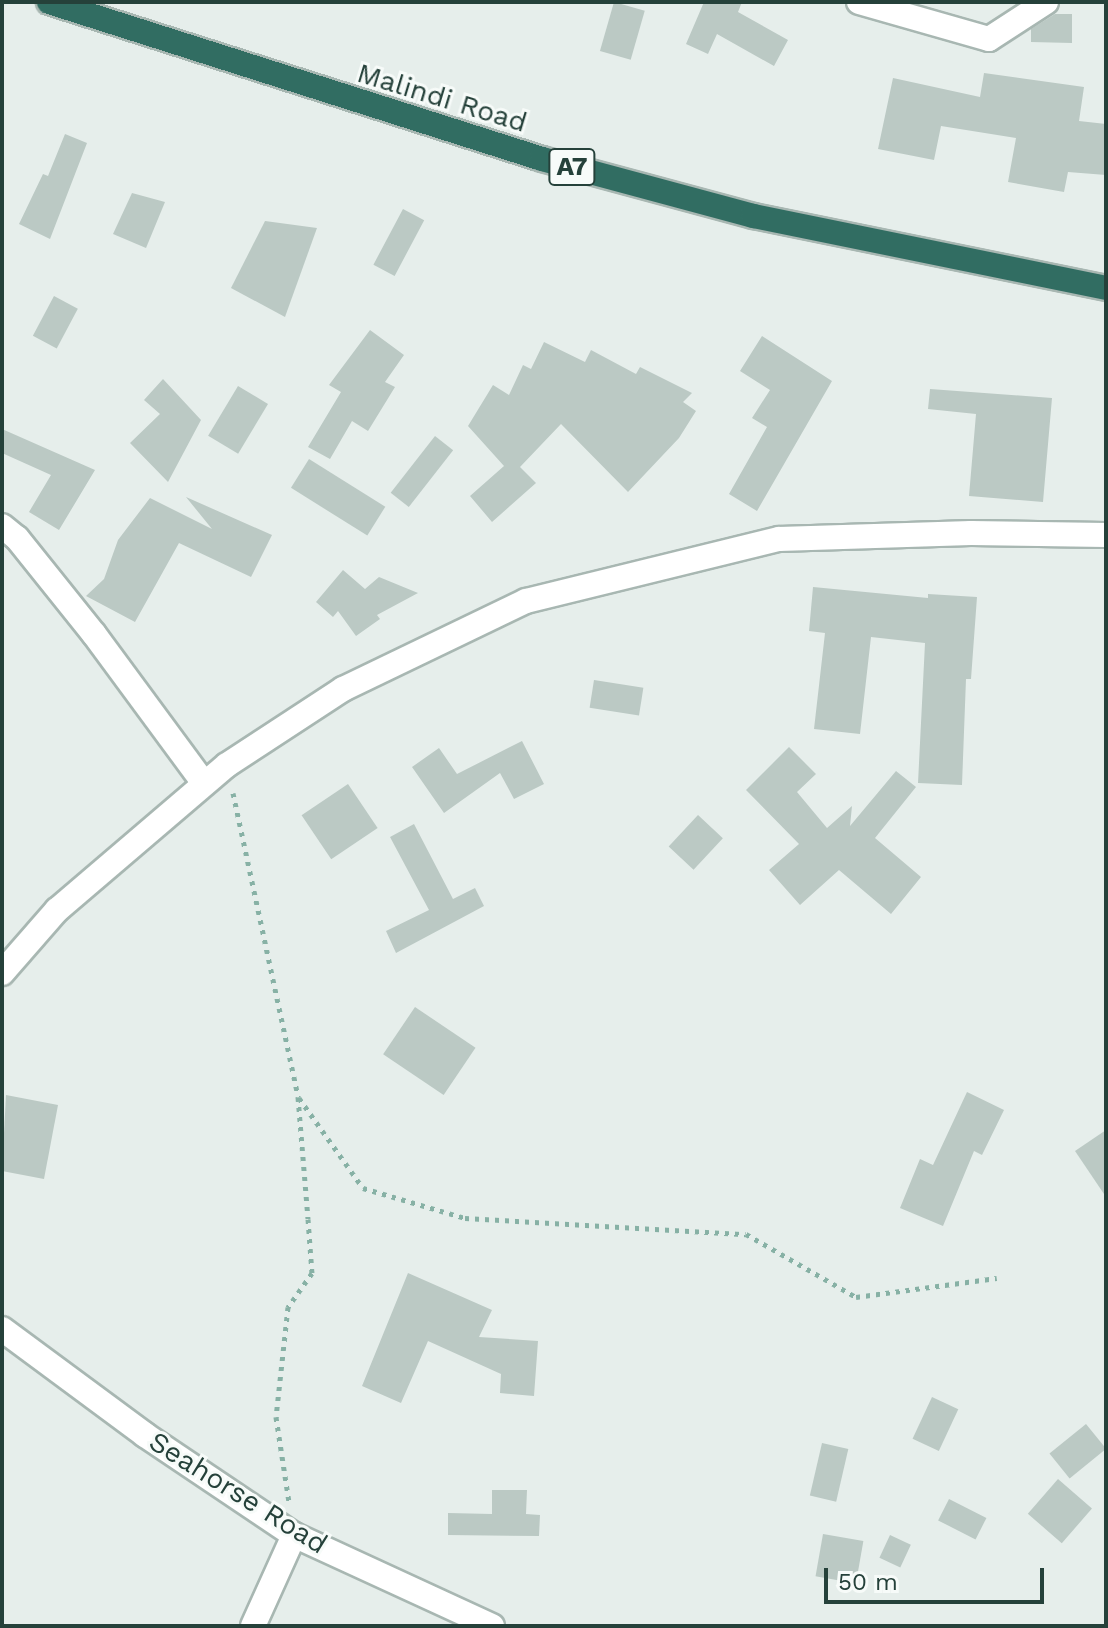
<!DOCTYPE html>
<html>
<head>
<meta charset="utf-8">
<style>
	body { margin:0 }
	#map { position:relative; width:1108px; height:1628px; overflow:hidden; background:#e6eeeb; font-family:"Work Sans",sans-serif }
	div>[style] { position:absolute }
	[style*='--x'] { left:calc(var(--x)*1px); top:calc(var(--y)*1px); width:calc(var(--w)*1px); rotate:calc(var(--a)*1deg) }
	.building>* { inset:0; background:#bbc9c4; transform-origin:0 0 }
	.path>* { height:5px; margin-top:-2.5px; transform-origin:0; background:repeating-linear-gradient(90deg,#87b1a5 0 4px,transparent 0 10px) }
	.roads { filter:drop-shadow(2px 0 #a8b7b2) drop-shadow(-2px 0 #a8b7b2) drop-shadow(0 2px #a8b7b2) drop-shadow(0 -2px #a8b7b2) }
	.minor>* { height:24px; margin:-12px; padding:0 12px; transform-origin:12px; border-radius:12px; background:#fff }
	.highway>* { height:24px; margin:-12px; padding:0 12px; transform-origin:12px; border-radius:12px; background:#316d62 }
	span { translate:-50% -50%; white-space:nowrap; text-align:center; line-height:1.15; -webkit-text-stroke:6px #f7fbf9; paint-order:stroke }
	.shield-label span { padding:2px 6px; background:#f7fbf9; border:2px solid; border-radius:6px; -webkit-text-stroke-width:0 }
	.shield-label { font-size:26px; color:#25413a; font-weight:700 }
	.street-label { font-size:28px; color:#25413a }
	.frame { position:absolute; inset:0; border:4px solid #25413a; pointer-events:none }
	.scale { position:absolute; left:824px; top:1568px; width:220px; height:36px; box-sizing:border-box; border:4px solid #25413a; border-top:0; padding-left:10px; font-size:24px; line-height:28px; white-space:nowrap; color:#25413a; -webkit-text-stroke:6px #f7fbf9; paint-order:stroke }
</style>
</head>
<body>
<div id="map">
	<div class="building">
		<i style="left:614px;top:2px;width:32px;height:51px;rotate:16deg"></i>
		<i style="clip-path:polygon(704px 2px,742px 2px,738px 12px,788px 40px,774px 66px,717px 34px,708px 54px,686px 44px)"></i>
		<i style="clip-path:polygon(1055px 14px,1072px 14px,1072px 43px,1031px 42px,1031px 29px)"></i>
		<i style="clip-path:polygon(984px 73px,1084px 87px,1079px 121px,1106px 124px,1106px 175px,1068px 172px,1064px 192px,1008px 182px,1016px 138px,941px 126px,934px 160px,878px 149px,893px 78px,980px 97px)"></i>
		<i style="clip-path:polygon(65px 134px,87px 143px,50px 239px,19px 224px,43px 174px,48px 176px)"></i>
		<i style="clip-path:polygon(132px 193px,165px 202px,146px 248px,113px 234px)"></i>
		<i style="left:403px;top:209px;width:24px;height:63px;rotate:28deg"></i>
		<i style="clip-path:polygon(265px 221px,317px 228px,285px 317px,231px 288px)"></i>
		<i style="left:54px;top:296px;width:27px;height:45px;rotate:28deg"></i>
		<i style="clip-path:polygon(370px 330px,404px 355px,385px 382px,395px 387px,368px 431px,352px 421px,330px 459px,308px 447px,341px 392px,329px 385px)"></i>
		<i style="clip-path:polygon(762px 336px,832px 381px,757px 511px,729px 494px,767px 427px,752px 418px,770px 390px,740px 371px)"></i>
		<i style="clip-path:polygon(544px 342px,585px 362px,591px 350px,636px 374px,640px 367px,692px 393px,683px 402px,696px 411px,679px 438px,628px 492px,561px 424px,520px 467px,536px 483px,492px 522px,470px 496px,504px 466px,468px 426px,493px 385px,509px 395px,523px 365px,531px 369px)"></i>
		<i style="clip-path:polygon(163px 379px,201px 420px,168px 482px,130px 443px,160px 414px,144px 400px)"></i>
		<i style="left:238px;top:386px;width:35px;height:58px;rotate:31deg"></i>
		<i style="clip-path:polygon(930px 389px,1052px 398px,1043px 502px,969px 496px,976px 414px,928px 409px)"></i>
		<i style="clip-path:polygon(2px 429px,95px 470px,59px 530px,29px 512px,51px 475px,2px 453px)"></i>
		<i style="left:435px;top:436px;width:23px;height:72px;rotate:38deg"></i>
		<i style="left:309px;top:459px;width:90px;height:34px;rotate:32deg"></i>
		<i style="clip-path:polygon(186px 497px,272px 535px,251px 577px,179px 543px,135px 622px,86px 596px,104px 579px,118px 540px,150px 498px,212px 529px)"></i>
		<i style="clip-path:polygon(343px 570px,365px 589px,379px 577px,418px 593px,377px 615px,380px 619px,356px 636px,338px 611px,333px 617px,316px 602px)"></i>
		<i style="clip-path:polygon(813px 587px,928px 598px,928px 594px,977px 597px,971px 679px,966px 679px,962px 785px,918px 783px,925px 643px,871px 637px,860px 734px,814px 729px,825px 633px,809px 631px)"></i>
		<i style="left:594px;top:680px;width:50px;height:28px;rotate:9deg"></i>
		<i style="clip-path:polygon(522px 741px,544px 784px,514px 799px,500px 773px,444px 813px,412px 767px,439px 748px,457px 774px)"></i>
		<i style="clip-path:polygon(789px 747px,816px 774px,797px 792px,827px 828px,852px 806px,850px 826px,896px 771px,916px 787px,875px 838px,921px 877px,891px 914px,839px 870px,800px 905px,769px 870px,799px 844px,746px 790px)"></i>
		<i style="left:348px;top:784px;width:53px;height:56px;rotate:56deg"></i>
		<i style="left:698px;top:815px;width:34px;height:43px;rotate:43deg"></i>
		<i style="clip-path:polygon(414px 824px,453px 899px,475px 888px,484px 906px,396px 953px,386px 931px,429px 910px,390px 837px)"></i>
		<i style="left:415px;top:1007px;width:73px;height:57px;rotate:34deg"></i>
		<i style="clip-path:polygon(967px 1092px,1004px 1110px,982px 1155px,974px 1151px,943px 1226px,900px 1208px,920px 1159px,933px 1165px)"></i>
		<i style="clip-path:polygon(6px 1095px,58px 1105px,44px 1179px,2px 1171px)"></i>
		<i style="clip-path:polygon(1106px 1130px,1106px 1197px,1075px 1151px)"></i>
		<i style="clip-path:polygon(408px 1273px,492px 1310px,479px 1337px,538px 1341px,534px 1396px,500px 1393px,501px 1374px,428px 1341px,401px 1403px,362px 1386px)"></i>
		<i style="left:932px;top:1397px;width:29px;height:46px;rotate:25deg"></i>
		<i style="left:1086px;top:1424px;width:32px;height:47px;rotate:51deg"></i>
		<i style="left:822px;top:1443px;width:27px;height:54px;rotate:13deg"></i>
		<i style="left:1058px;top:1479px;width:45px;height:46px;rotate:41deg"></i>
		<i style="clip-path:polygon(492px 1490px,527px 1490px,526px 1514px,540px 1515px,539px 1536px,448px 1535px,448px 1513px,492px 1514px)"></i>
		<i style="left:949px;top:1499px;width:42px;height:24px;rotate:27deg"></i>
		<i style="left:823px;top:1534px;width:41px;height:43px;rotate:10deg"></i>
		<i style="left:890px;top:1535px;width:23px;height:25px;rotate:25deg"></i>
	</div>
	<div class="path">
		<i style="--x:233;--y:793;--w:311;--a:77.9"></i>
		<i style="--x:298;--y:1097;--w:122;--a:85.3"></i>
		<i style="--x:308;--y:1219;--w:54;--a:85.8"></i>
		<i style="--x:312;--y:1273;--w:42;--a:125.2"></i>
		<i style="--x:288;--y:1307;--w:111;--a:96.2"></i>
		<i style="--x:276;--y:1417;--w:86;--a:81.3"></i>
		<i style="--x:299;--y:1098;--w:110;--a:54.6"></i>
		<i style="--x:363;--y:1188;--w:106;--a:16.4"></i>
		<i style="--x:465;--y:1218;--w:281;--a:3.3"></i>
		<i style="--x:746;--y:1234;--w:127;--a:29.8"></i>
		<i style="--x:856;--y:1297;--w:142;--a:-7.7"></i>
	</div>
	<div class="roads">
		<div class="minor">
			<i style="--x:859;--y:2;--w:135;--a:15.9"></i>
			<i style="--x:989;--y:39;--w:68;--a:-33"></i>
			<i style="--x:2;--y:526;--w:19;--a:39"></i>
			<i style="--x:17;--y:538;--w:123;--a:51.3"></i>
			<i style="--x:94;--y:634;--w:185;--a:53.6"></i>
			<i style="--x:2;--y:973;--w:84;--a:-48.9"></i>
			<i style="--x:57;--y:910;--w:223;--a:-40.5"></i>
			<i style="--x:227;--y:765;--w:139;--a:-33.2"></i>
			<i style="--x:343;--y:689;--w:203;--a:-25.7"></i>
			<i style="--x:526;--y:601;--w:260;--a:-13.8"></i>
			<i style="--x:779;--y:539;--w:192;--a:-1.8"></i>
			<i style="--x:971;--y:533;--w:135;--a:0.8"></i>
			<i style="--x:2;--y:1329;--w:178;--a:36.5"></i>
			<i style="--x:145;--y:1435;--w:179;--a:33.9"></i>
			<i style="--x:294;--y:1535;--w:218;--a:24.7"></i>
			<i style="--x:253;--y:1626;--w:100;--a:-65.7"></i>
		</div>
		<div class="highway">
			<i style="--x:49;--y:2;--w:517;--a:17.66"></i>
			<i style="--x:542;--y:159;--w:219;--a:15.1"></i>
			<i style="--x:753;--y:216;--w:360;--a:11.5"></i>
		</div>
	</div>
	<div class="shield-label">
		<span style="left:572px;top:167px">A7</span>
	</div>
	<div class="street-label">
		<span style="left:442px;top:98px;rotate:17deg">Malindi Road</span>
		<span style="left:238px;top:1493px;rotate:32deg">Seahorse Road</span>
	</div>
	<div class="frame"></div>
	<div class="scale">50 m</div>
</div>
</body>
</html>
